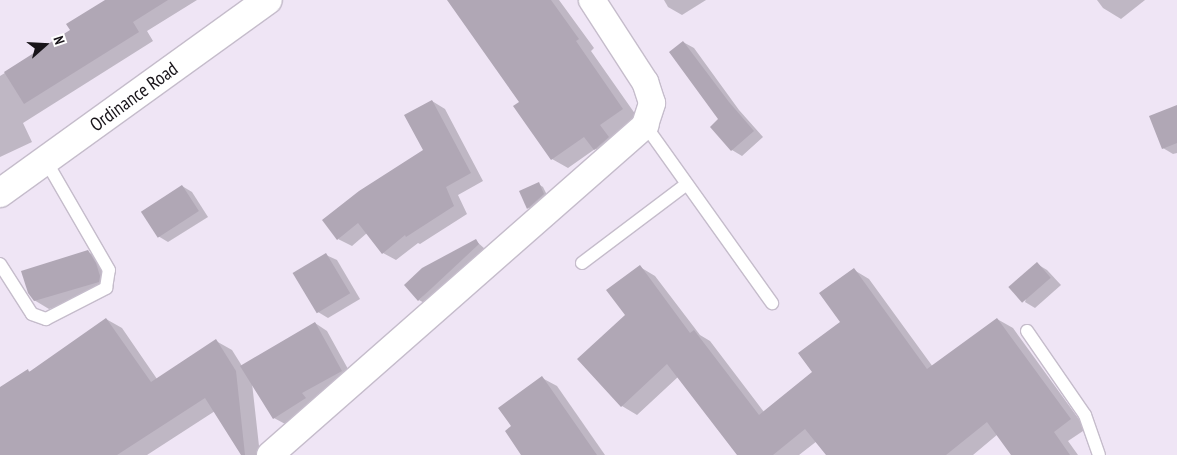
<!DOCTYPE html>
<html>
<head>
<meta charset="utf-8">
<style>
	body { margin:0 }
	#map { position:relative; width:1177px; height:455px; overflow:hidden; background:#efe5f5; font-family:"PT Sans Narrow",sans-serif }
	div>[style] { position:absolute }
	[style*='--x'] { left:calc(var(--x)*1px); top:calc(var(--y)*1px); width:calc(var(--w)*1px); rotate:calc(var(--a)*1deg) }
	.shadow>* { inset:0; background:#0003 }
	.building>* { inset:0; background:#b0a7b5; transform-origin:0 0 }
	.roads { filter:drop-shadow(1px 0 #c5bccb) drop-shadow(-1px 0 #c5bccb) drop-shadow(0 1px #c5bccb) drop-shadow(0 -1px #c5bccb) }
	.lane>* { height:12px; margin:-6px; padding:0 6px; transform-origin:6px; border-radius:6px; background:#fff }
	.street>* { height:26px; margin:-13px; padding:0 13px; transform-origin:13px; border-radius:13px; background:#fff }
	.secondary>* { height:28px; margin:-14px; padding:0 14px; transform-origin:14px; border-radius:14px; background:#fff }
	span { translate:-50% -50%; white-space:nowrap; text-align:center; line-height:1.15; -webkit-text-stroke:4.5px #fff; paint-order:stroke }
	.street-label { font-size:19px; color:#181419 }
	.north { position:absolute; left:20px; top:20px; width:50px; height:50px; -webkit-text-stroke:4px #fff; paint-order:stroke; rotate:71deg; font-size:14px; font-weight:700; line-height:20px; text-align:center; color:#181419 }
	.north::after { content:''; display:block; margin:auto; width:18px; height:22px; background:#181419; clip-path:polygon(50% 0,100% 100%,50% 72%,0 100%) }
</style>
</head>
<body>
<div id="map">
	<div class="shadow">
		<i style="clip-path:polygon(107px 0,197px 0,147px 31px,153px 41px,23px 123px,32px 142px,0 157px,0 76px,72px 31px)"></i>
		<i style="clip-path:polygon(448px 0,559px 0,594px 48px,591px 51px,638px 118px,611px 158px,595px 149px,568px 168px,552px 159px,521px 102px)"></i>
		<i style="clip-path:polygon(664px 0,706px 0,682px 15px,668px 7px)"></i>
		<i style="clip-path:polygon(1097px 0,1145px 0,1121px 19px,1103px 8px)"></i>
		<i style="clip-path:polygon(683px 42px,694px 48px,739px 110px,763px 137px,742px 156px,732px 150px,720px 119px)"></i>
		<i style="clip-path:polygon(432px 101px,445px 109px,483px 181px,458px 195px,467px 214px,420px 244px,418px 243px,396px 260px,383px 253px,367px 233px,352px 246px,338px 239px,425px 150px)"></i>
		<i style="clip-path:polygon(1177px 106px,1177px 153px,1173px 154px,1163px 148px)"></i>
		<i style="clip-path:polygon(538px 184px,543px 187px,548px 197px,533px 211px,528px 208px)"></i>
		<i style="clip-path:polygon(182px 186px,192px 192px,208px 217px,168px 242px,158px 236px)"></i>
		<i style="clip-path:polygon(476px 241px,485px 249px,426px 304px,419px 300px)"></i>
		<i style="clip-path:polygon(88px 252px,103px 260px,114px 285px,113px 289px,49px 309px,34px 300px)"></i>
		<i style="clip-path:polygon(326px 255px,337px 260px,360px 299px,328px 318px,318px 312px)"></i>
		<i style="clip-path:polygon(1037px 264px,1047px 270px,1061px 285px,1035px 308px,1025px 302px)"></i>
		<i style="clip-path:polygon(640px 267px,655px 276px,700px 335px,710px 341px,764px 412px,814px 372px,841px 322px,854px 270px,869px 279px,933px 367px,997px 319px,1013px 328px,1086px 429px,1068px 441px,1078px 455px,1013px 455px,998px 434px,973px 455px,828px 455px,817px 441px,799px 455px,739px 455px,679px 376px,637px 415px,622px 406px,627px 315px)"></i>
		<i style="clip-path:polygon(106px 319px,122px 328px,157px 379px,216px 341px,232px 350px,242px 366px,315px 323px,327px 331px,353px 378px,287px 425px,274px 418px,252px 383px,260px 455px,243px 455px,215px 411px,147px 455px,0 455px,0 388px,28px 371px,31px 372px)"></i>
		<i style="clip-path:polygon(542px 378px,557px 386px,605px 455px,523px 455px)"></i>
	</div>
	<div class="building">
		<i style="clip-path:polygon(105px 0,168px 0,133px 22px,139px 32px,24px 104px,4px 72px,70px 30px,66px 24px)"></i>
		<i style="clip-path:polygon(447px 0,551px 0,579px 39px,576px 41px,623px 109px,600px 125px,609px 137px,594px 150px,584px 137px,551px 160px,513px 106px,519px 102px)"></i>
		<i style="clip-path:polygon(683px 41px,729px 102px,754px 131px,731px 151px,710px 127px,718px 119px,669px 52px)"></i>
		<i style="clip-path:polygon(432px 100px,471px 173px,446px 187px,454px 206px,406px 237px,405px 235px,382px 254px,358px 223px,337px 240px,322px 220px,359px 191px,423px 150px,404px 115px)"></i>
		<i style="clip-path:polygon(1177px 105px,1177px 143px,1162px 149px,1149px 116px)"></i>
		<i style="clip-path:polygon(539px 182px,544px 194px,527px 209px,519px 191px)"></i>
		<i style="left:182px;top:185px;width:31px;height:49px;rotate:57deg"></i>
		<i style="clip-path:polygon(476px 239px,479px 244px,418px 301px,404px 285px,422px 268px)"></i>
		<i style="clip-path:polygon(88px 250px,96px 263px,100px 276px,99px 282px,34px 301px,28px 293px,21px 271px)"></i>
		<i style="left:326px;top:253px;width:47px;height:39px;rotate:59deg"></i>
		<i style="left:1037px;top:262px;width:21px;height:38px;rotate:49deg"></i>
		<i style="clip-path:polygon(640px 265px,690px 333px,694px 330px,759px 415px,812px 372px,798px 353px,840px 322px,819px 293px,854px 268px,927px 369px,997px 318px,1071px 419px,1054px 432px,1070px 455px,1011px 455px,987px 422px,946px 455px,826px 455px,805px 429px,773px 455px,737px 455px,667px 364px,621px 407px,577px 359px,625px 315px,606px 290px)"></i>
		<i style="clip-path:polygon(106px 318px,151px 382px,216px 339px,236px 371px,245px 455px,241px 455px,205px 398px,117px 455px,0 455px,0 387px,28px 369px,29px 372px)"></i>
		<i style="clip-path:polygon(315px 322px,342px 371px,302px 393px,306px 398px,273px 419px,240px 366px)"></i>
		<i style="clip-path:polygon(542px 376px,597px 455px,521px 455px,505px 431px,511px 426px,498px 408px)"></i>
	</div>
	<div class="roads">
		<div class="lane">
			<i style="--x:645;--y:125;--w:219;--a:54.5"></i>
			<i style="--x:582;--y:263;--w:131;--a:-37"></i>
			<i style="--x:0;--y:264;--w:59;--a:57.4"></i>
			<i style="--x:32;--y:314;--w:15;--a:20"></i>
			<i style="--x:46;--y:319;--w:68;--a:-27.3"></i>
			<i style="--x:106;--y:288;--w:18;--a:-81"></i>
			<i style="--x:109;--y:270;--w:126;--a:-120"></i>
			<i style="--x:1027;--y:331;--w:102;--a:55.4"></i>
			<i style="--x:1085;--y:415;--w:42;--a:70.7"></i>
		</div>
		<div class="street">
			<i style="--x:270;--y:455;--w:500;--a:-41.3"></i>
			<i style="--x:645;--y:125;--w:23;--a:-72"></i>
			<i style="--x:652;--y:103;--w:22;--a:-108"></i>
			<i style="--x:645;--y:82;--w:98;--a:-122.9"></i>
		</div>
		<div class="secondary">
			<i style="--x:0;--y:193;--w:330;--a:-35.8"></i>
		</div>
	</div>
	<div class="street-label">
		<span style="left:134px;top:97px;rotate:-36deg">Ordinance Road</span>
	</div>
	<div class="north">N</div>
</div>
</body>
</html>
